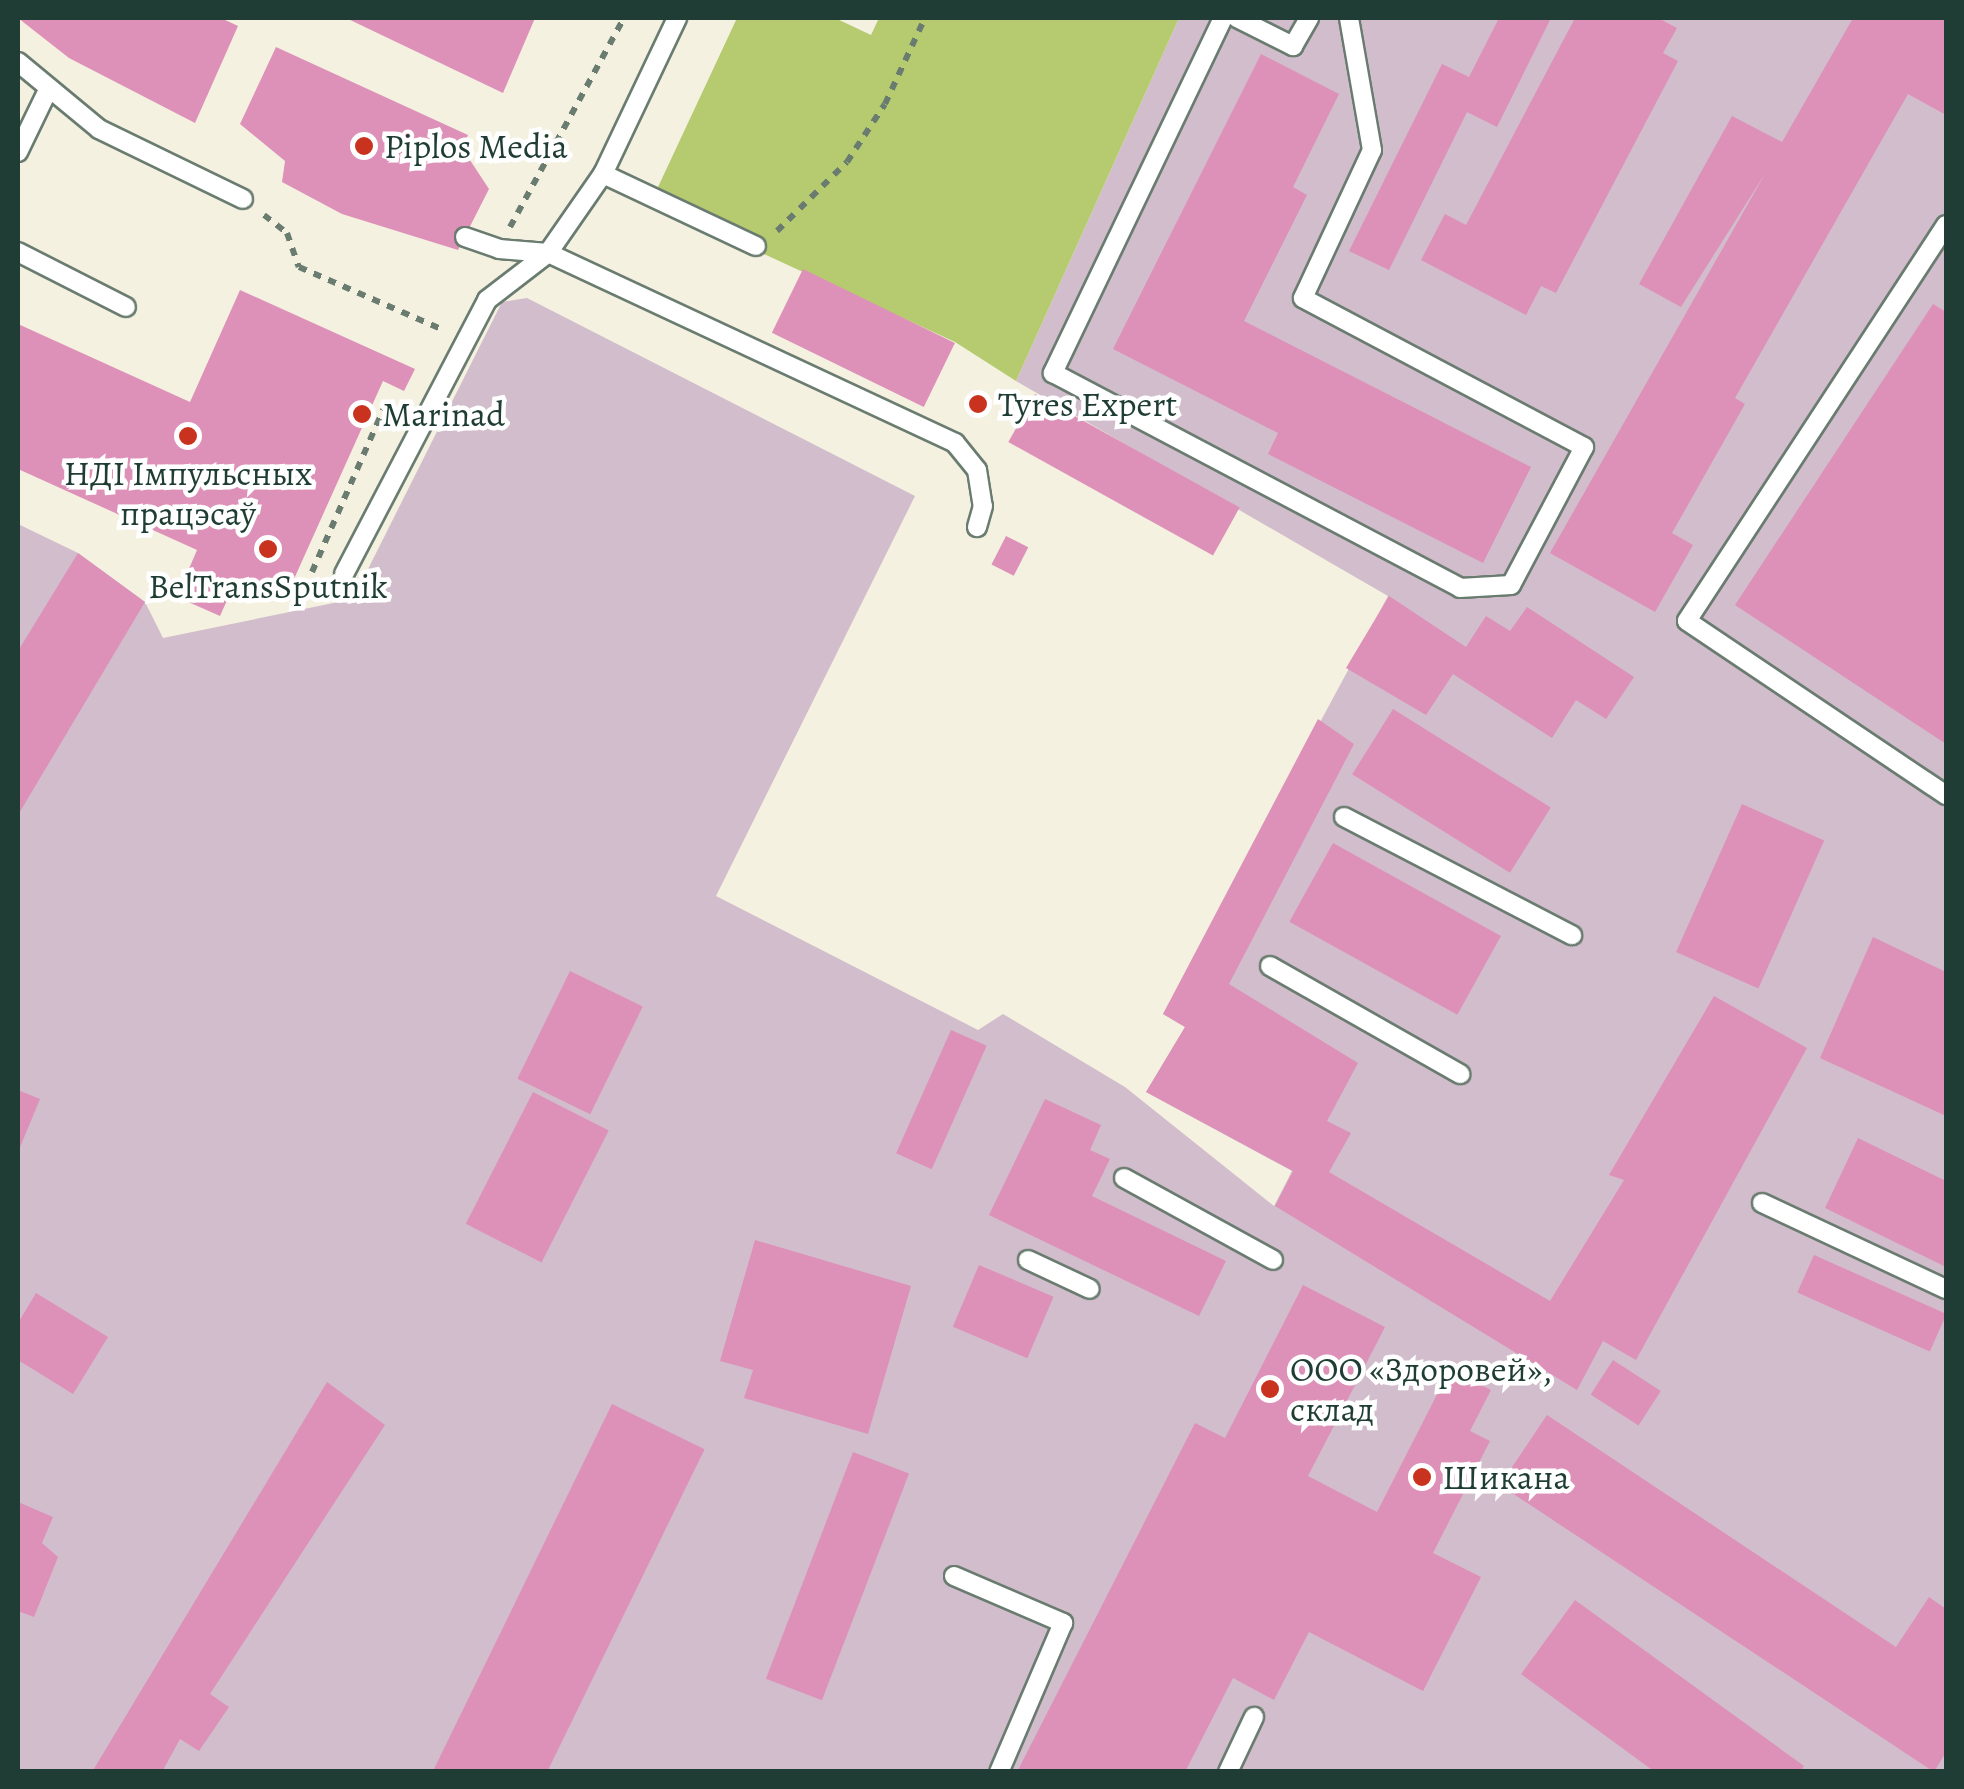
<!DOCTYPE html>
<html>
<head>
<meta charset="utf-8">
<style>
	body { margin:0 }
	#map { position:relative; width:1964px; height:1789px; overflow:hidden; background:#f4f1e0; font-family:Alegreya,serif }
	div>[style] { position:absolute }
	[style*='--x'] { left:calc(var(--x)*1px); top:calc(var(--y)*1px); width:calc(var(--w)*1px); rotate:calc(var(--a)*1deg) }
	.industrial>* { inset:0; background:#d1bdcb }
	.green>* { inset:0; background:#b6cb70 }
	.building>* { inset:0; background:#de91b8; transform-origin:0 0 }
	.path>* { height:6px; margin-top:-3px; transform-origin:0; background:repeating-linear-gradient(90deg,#6a7c70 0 8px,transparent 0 16px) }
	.roads { filter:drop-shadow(2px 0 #6a7c70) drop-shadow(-2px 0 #6a7c70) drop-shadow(0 2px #6a7c70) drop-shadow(0 -2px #6a7c70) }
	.service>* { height:18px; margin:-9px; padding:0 9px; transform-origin:9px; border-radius:9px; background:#fff }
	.dots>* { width:28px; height:28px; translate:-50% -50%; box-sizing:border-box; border:5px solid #fff; border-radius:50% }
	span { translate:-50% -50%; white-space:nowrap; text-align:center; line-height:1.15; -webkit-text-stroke:9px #fff; paint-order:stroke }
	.poi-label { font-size:35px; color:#1f3d34 }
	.left { translate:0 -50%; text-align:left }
	.frame { position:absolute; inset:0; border:20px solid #1f3d34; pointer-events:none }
</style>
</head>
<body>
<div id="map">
	<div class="industrial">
		<i style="clip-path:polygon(1179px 18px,1946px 19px,1946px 1771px,18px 1771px,18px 524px,78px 553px,145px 602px,163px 638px,353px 599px,502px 302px,527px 298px,915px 496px,716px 896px,978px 1030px,1003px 1014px,1125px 1087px,1274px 1206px,1292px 1171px,1146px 1092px,1185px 1027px,1163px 1014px,1388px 596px,1016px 381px)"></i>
	</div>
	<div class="green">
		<i style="clip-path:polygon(737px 18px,835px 18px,871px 35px,879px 18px,1179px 18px,1016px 381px,955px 342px,651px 202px)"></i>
	</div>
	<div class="building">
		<i style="clip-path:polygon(18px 18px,221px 18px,238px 26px,195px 123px,69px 58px)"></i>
		<i style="clip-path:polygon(346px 18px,535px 18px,503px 93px)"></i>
		<i style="clip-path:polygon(1499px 18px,1551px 18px,1497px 127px,1467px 112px,1389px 270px,1349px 251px,1442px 64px,1469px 77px)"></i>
		<i style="clip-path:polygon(1575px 18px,1658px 18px,1677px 28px,1663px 53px,1678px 61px,1556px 293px,1541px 286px,1526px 315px,1421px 260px,1445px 214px,1466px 225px)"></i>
		<i style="clip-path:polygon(1853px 18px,1946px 19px,1946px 115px,1908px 94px,1735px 398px,1745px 404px,1672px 533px,1693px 545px,1655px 612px,1550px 553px,1766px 172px,1681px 307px,1639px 284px,1732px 116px,1782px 142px)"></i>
		<i style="clip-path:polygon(276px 47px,468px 135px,462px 148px,489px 189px,458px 250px,342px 214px,282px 182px,285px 161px,240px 124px)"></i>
		<i style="clip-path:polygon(1261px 54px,1339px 94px,1293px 187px,1307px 195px,1244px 321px,1531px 467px,1483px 563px,1268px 454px,1278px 433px,1113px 349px)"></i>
		<i style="left:803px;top:269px;width:169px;height:71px;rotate:26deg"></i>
		<i style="clip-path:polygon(240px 290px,415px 369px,404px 391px,383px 381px,285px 599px,237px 578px,220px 616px,177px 597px,197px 550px,18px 469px,18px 324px,190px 402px)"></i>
		<i style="clip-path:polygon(1933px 304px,1946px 312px,1946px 744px,1735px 605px)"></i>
		<i style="left:1035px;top:394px;width:234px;height:55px;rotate:29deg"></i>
		<i style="left:1006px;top:536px;width:25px;height:32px;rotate:27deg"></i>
		<i style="clip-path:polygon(78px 553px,145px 602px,18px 815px,18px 651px)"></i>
		<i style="clip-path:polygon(1389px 596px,1466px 647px,1486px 616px,1510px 631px,1527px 607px,1634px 677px,1606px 719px,1576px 700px,1552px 738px,1453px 674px,1426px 715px,1346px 668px)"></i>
		<i style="left:1393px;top:709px;width:186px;height:77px;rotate:32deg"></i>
		<i style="clip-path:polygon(1318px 719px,1354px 744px,1229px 984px,1358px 1063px,1327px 1121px,1351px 1133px,1329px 1172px,1550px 1301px,1624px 1180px,1609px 1175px,1714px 996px,1807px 1048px,1636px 1360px,1603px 1341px,1577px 1390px,1275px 1206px,1293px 1171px,1146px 1092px,1185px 1027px,1163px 1014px)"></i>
		<i style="left:1742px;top:804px;width:90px;height:162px;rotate:24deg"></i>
		<i style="left:1333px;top:843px;width:192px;height:90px;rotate:29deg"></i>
		<i style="clip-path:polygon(1873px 937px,1946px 972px,1946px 1116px,1820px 1058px)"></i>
		<i style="left:570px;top:971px;width:81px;height:120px;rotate:26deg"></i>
		<i style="left:951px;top:1030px;width:39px;height:135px;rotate:24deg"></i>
		<i style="clip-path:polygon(18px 1090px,40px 1099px,18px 1152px)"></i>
		<i style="left:533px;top:1092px;width:85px;height:148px;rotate:27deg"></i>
		<i style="clip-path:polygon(1045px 1099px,1101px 1125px,1090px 1150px,1110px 1159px,1092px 1196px,1226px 1261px,1199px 1316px,989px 1215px)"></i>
		<i style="clip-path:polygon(1858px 1138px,1946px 1181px,1946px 1267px,1825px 1208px)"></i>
		<i style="clip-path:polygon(755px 1240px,911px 1286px,868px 1434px,744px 1398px,753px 1370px,720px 1361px)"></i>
		<i style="left:1814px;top:1255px;width:145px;height:41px;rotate:24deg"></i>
		<i style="left:979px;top:1265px;width:81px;height:67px;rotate:23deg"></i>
		<i style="clip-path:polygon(1303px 1285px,1385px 1327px,1308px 1476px,1377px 1512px,1450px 1369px,1491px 1390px,1470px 1431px,1490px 1441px,1433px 1553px,1481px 1577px,1423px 1691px,1309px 1632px,1274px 1700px,1233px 1678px,1185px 1772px,1017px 1772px,1195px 1423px,1225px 1438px)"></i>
		<i style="clip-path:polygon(36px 1293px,108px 1337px,73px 1394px,18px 1360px,18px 1323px)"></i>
		<i style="left:1613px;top:1360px;width:57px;height:41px;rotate:33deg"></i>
		<i style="clip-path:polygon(327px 1382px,385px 1425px,210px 1694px,229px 1707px,199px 1751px,180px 1739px,162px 1772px,92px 1772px)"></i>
		<i style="left:612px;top:1404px;width:103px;height:408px;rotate:26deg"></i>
		<i style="clip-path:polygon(1547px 1415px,1896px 1647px,1929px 1597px,1946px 1609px,1946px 1752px,1934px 1772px,1500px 1485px)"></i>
		<i style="left:853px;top:1452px;width:60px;height:243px;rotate:21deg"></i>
		<i style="clip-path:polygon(18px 1502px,53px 1517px,42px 1543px,58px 1557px,34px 1617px,18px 1611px)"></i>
		<i style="clip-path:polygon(1575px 1600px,1804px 1766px,1800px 1772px,1655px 1772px,1521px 1674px)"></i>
	</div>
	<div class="path">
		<i style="--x:264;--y:215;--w:29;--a:38"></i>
		<i style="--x:287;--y:233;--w:36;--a:71"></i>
		<i style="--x:299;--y:267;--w:157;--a:23.6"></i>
		<i style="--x:510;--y:227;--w:238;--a:-61.4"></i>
		<i style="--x:777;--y:231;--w:98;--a:-44.6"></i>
		<i style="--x:847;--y:162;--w:69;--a:-56.8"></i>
		<i style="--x:885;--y:104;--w:95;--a:-65.1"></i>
		<i style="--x:312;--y:572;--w:179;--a:-66.3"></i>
		<i style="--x:384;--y:408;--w:21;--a:-14"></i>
	</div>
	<div class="roads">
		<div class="service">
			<i style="--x:1223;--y:18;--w:394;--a:115.6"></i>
			<i style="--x:1053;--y:373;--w:460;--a:27.8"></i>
			<i style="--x:1460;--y:588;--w:51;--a:-3.4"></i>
			<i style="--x:1511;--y:585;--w:156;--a:-62.1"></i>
			<i style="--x:1584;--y:447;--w:318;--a:-152.1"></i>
			<i style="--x:1303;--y:298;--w:163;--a:-65"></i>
			<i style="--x:1372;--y:150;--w:134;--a:-99.9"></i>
			<i style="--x:1237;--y:18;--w:63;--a:26.6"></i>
			<i style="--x:1293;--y:46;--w:32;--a:-60"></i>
			<i style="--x:18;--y:62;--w:105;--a:39.6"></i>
			<i style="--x:99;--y:129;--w:160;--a:25.9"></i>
			<i style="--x:18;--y:152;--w:71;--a:-64.2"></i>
			<i style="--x:603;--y:174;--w:169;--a:25.2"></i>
			<i style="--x:1946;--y:225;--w:473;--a:123.2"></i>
			<i style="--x:1687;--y:621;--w:312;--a:33.9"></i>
			<i style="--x:465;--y:237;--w:36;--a:19"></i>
			<i style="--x:499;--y:249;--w:49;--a:4.7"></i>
			<i style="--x:548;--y:253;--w:449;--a:25"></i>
			<i style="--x:955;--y:443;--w:35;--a:51"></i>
			<i style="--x:977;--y:470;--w:36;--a:81"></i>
			<i style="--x:983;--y:506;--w:22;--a:106"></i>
			<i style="--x:18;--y:252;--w:121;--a:27"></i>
			<i style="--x:344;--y:574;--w:309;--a:-62.4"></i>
			<i style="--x:487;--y:300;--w:77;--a:-37.6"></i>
			<i style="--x:548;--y:253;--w:96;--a:-55.2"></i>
			<i style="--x:603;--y:174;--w:173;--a:-64.6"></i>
			<i style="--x:1344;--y:817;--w:257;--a:27.4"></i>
			<i style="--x:1270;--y:966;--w:219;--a:29.6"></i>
			<i style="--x:1124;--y:1178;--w:170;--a:28.8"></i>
			<i style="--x:1762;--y:1203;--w:203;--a:25.1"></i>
			<i style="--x:1028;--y:1260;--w:68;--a:25.1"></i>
			<i style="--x:954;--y:1576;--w:119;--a:23.3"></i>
			<i style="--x:1063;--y:1623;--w:162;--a:113.2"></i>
			<i style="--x:1228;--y:1772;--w:61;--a:-64.7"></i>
		</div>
	</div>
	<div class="dots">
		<i style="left:364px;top:146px;background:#c8321e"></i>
		<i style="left:978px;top:404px;background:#c8321e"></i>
		<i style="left:362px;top:414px;background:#c8321e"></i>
		<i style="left:188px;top:436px;background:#c8321e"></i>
		<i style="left:268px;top:549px;background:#c8321e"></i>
		<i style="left:1270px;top:1389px;background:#c8321e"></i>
		<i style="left:1422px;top:1477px;background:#c8321e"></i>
	</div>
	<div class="poi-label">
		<span class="left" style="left:384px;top:146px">Piplos Media</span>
		<span class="left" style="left:998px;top:404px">Tyres Expert</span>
		<span class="left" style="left:382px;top:414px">Marinad</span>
		<span style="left:188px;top:493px">НДІ Імпульсных<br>працэсаў</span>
		<span style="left:268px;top:586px">BelTransSputnik</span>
		<span class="left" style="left:1290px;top:1389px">ООО «Здоровей»,<br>склад</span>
		<span class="left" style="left:1442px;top:1477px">Шикана</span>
	</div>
	<div class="frame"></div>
</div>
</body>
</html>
